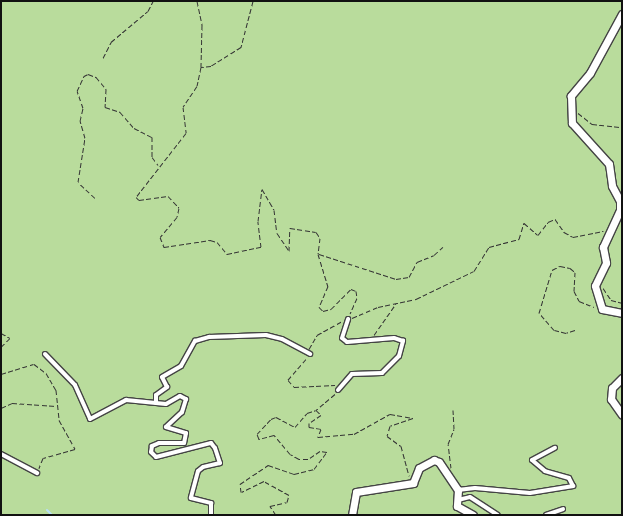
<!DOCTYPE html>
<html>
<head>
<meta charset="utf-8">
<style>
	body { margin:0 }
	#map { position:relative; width:623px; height:516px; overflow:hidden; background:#fffdf5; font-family:Merriweather,serif }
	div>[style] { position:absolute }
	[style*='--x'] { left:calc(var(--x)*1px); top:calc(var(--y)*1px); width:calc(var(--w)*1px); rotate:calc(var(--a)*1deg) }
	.forest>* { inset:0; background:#b9dc9c; transform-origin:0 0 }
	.stream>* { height:2px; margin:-1px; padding:0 1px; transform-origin:1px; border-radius:1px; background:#b9e0f7 }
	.path>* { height:1px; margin-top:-0.5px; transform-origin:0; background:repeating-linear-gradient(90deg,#333 0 5px,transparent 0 7.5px) }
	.roads { filter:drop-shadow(1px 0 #444) drop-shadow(-1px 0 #444) drop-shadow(0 1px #444) drop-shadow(0 -1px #444) }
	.lane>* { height:4px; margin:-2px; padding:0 2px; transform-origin:2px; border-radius:2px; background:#fff }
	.street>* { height:7px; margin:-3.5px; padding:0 3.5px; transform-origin:3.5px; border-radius:3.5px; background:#fff }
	span { translate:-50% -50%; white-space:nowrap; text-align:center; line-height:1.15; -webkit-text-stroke:5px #fff; paint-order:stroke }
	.frame { position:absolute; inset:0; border:2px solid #111; pointer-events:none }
</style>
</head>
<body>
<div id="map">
	<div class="forest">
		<i style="left:1px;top:1px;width:621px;height:514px"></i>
	</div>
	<div class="stream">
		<i style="--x:47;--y:510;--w:7;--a:45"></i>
	</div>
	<div class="path">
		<i style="--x:197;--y:1;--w:25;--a:78"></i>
		<i style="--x:202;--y:25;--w:42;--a:91.4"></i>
		<i style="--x:253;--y:1;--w:48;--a:104.6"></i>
		<i style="--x:241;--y:47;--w:36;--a:148"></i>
		<i style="--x:211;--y:66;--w:10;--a:174"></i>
		<i style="--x:201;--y:67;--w:19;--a:102"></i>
		<i style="--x:197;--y:86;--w:25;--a:124"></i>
		<i style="--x:183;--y:107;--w:26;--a:83"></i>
		<i style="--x:186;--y:133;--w:81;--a:128"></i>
		<i style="--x:136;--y:197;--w:4;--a:45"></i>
		<i style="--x:139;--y:200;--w:29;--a:-8"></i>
		<i style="--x:168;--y:196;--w:16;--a:47"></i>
		<i style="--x:179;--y:208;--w:9;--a:103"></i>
		<i style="--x:177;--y:217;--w:26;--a:130"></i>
		<i style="--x:160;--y:237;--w:11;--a:68"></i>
		<i style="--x:164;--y:247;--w:47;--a:-8.7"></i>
		<i style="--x:210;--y:240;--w:7;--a:16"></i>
		<i style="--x:217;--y:242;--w:16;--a:50"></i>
		<i style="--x:227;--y:254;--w:35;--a:-12"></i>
		<i style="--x:261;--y:247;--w:26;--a:-97"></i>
		<i style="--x:258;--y:221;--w:32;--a:-83"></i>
		<i style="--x:262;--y:189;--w:24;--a:60"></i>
		<i style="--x:274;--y:210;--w:23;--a:83"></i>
		<i style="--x:277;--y:233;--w:22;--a:56"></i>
		<i style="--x:289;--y:251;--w:23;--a:-88"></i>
		<i style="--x:290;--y:228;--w:26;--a:9"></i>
		<i style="--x:316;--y:232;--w:7;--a:56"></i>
		<i style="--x:320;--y:238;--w:16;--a:97"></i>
		<i style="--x:318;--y:254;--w:34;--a:73"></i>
		<i style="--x:328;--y:286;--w:23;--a:113"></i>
		<i style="--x:319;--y:307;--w:6;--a:45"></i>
		<i style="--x:323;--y:311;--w:8;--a:-14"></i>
		<i style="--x:331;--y:309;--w:28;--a:-45"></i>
		<i style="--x:351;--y:289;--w:5;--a:22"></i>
		<i style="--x:356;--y:291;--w:7;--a:82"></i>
		<i style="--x:357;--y:298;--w:17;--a:114"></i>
		<i style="--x:103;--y:58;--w:18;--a:-63"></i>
		<i style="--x:111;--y:42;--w:48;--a:-40"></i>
		<i style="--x:148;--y:11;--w:11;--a:-63"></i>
		<i style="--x:578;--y:113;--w:18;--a:38"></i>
		<i style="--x:592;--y:124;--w:30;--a:6"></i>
		<i style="--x:95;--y:198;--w:23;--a:-137"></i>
		<i style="--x:78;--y:182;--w:45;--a:-81"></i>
		<i style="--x:85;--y:138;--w:18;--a:-106"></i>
		<i style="--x:80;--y:121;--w:13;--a:-77"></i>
		<i style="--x:83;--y:108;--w:18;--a:-109"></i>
		<i style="--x:77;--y:91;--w:17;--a:-65"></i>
		<i style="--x:84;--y:76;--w:4;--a:-27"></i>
		<i style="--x:88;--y:74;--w:9;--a:21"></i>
		<i style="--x:96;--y:77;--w:16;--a:50"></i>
		<i style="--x:106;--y:89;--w:18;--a:93"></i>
		<i style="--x:105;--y:107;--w:16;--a:18"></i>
		<i style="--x:120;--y:112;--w:21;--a:49"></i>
		<i style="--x:134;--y:128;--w:20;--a:27"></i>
		<i style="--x:152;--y:137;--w:20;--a:90"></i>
		<i style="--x:152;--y:157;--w:10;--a:53"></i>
		<i style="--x:319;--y:254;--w:81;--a:18"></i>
		<i style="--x:396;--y:279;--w:13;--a:-9"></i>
		<i style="--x:409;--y:277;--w:17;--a:-62"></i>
		<i style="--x:417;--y:262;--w:18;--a:-22"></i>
		<i style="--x:434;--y:255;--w:12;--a:-42"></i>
		<i style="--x:603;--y:288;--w:14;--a:56"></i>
		<i style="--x:611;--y:300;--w:11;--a:15"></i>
		<i style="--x:352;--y:318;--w:28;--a:-23"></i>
		<i style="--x:378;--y:307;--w:39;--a:-12"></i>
		<i style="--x:416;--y:299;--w:64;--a:-25.8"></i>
		<i style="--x:474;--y:271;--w:28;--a:-58"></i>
		<i style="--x:489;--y:247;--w:31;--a:-15"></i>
		<i style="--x:519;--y:239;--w:17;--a:-73"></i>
		<i style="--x:524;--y:223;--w:18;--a:41"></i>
		<i style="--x:538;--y:235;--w:16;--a:-52"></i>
		<i style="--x:548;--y:222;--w:8;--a:-23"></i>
		<i style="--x:555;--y:219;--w:16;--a:55"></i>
		<i style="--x:564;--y:232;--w:10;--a:29"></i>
		<i style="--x:573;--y:237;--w:31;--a:-11"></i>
		<i style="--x:575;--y:330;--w:9;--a:162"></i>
		<i style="--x:566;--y:333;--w:12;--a:-166"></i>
		<i style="--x:554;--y:330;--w:23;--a:-131"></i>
		<i style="--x:539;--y:313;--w:45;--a:-73.2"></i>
		<i style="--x:552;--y:270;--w:9;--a:-27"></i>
		<i style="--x:560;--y:266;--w:10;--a:11"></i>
		<i style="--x:570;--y:268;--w:6;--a:39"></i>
		<i style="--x:575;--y:272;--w:19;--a:93"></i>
		<i style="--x:574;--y:291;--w:11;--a:63"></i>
		<i style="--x:579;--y:301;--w:16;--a:22"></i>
		<i style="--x:1;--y:333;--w:10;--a:29"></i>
		<i style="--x:10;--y:338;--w:13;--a:135"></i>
		<i style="--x:374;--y:335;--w:38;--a:-55"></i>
		<i style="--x:309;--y:349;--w:16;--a:-60"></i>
		<i style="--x:317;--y:335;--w:29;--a:-29"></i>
		<i style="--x:306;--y:359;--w:28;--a:131"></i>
		<i style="--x:288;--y:380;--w:9;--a:49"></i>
		<i style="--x:294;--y:387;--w:41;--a:-2.8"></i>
		<i style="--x:1;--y:374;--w:34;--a:-17"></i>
		<i style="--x:34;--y:364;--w:15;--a:37"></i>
		<i style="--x:46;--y:373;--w:20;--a:60"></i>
		<i style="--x:56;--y:390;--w:30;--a:84"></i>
		<i style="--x:59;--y:420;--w:33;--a:61"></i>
		<i style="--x:75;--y:449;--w:33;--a:164"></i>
		<i style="--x:43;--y:458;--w:11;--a:112"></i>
		<i style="--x:335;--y:394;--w:25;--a:140"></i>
		<i style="--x:316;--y:410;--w:7;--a:45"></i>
		<i style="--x:321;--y:415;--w:14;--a:146"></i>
		<i style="--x:309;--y:423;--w:4;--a:90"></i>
		<i style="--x:309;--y:427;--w:12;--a:9"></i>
		<i style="--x:321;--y:429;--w:9;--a:111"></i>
		<i style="--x:318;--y:437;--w:36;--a:-5"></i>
		<i style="--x:354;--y:434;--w:41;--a:-29.1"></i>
		<i style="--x:390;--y:414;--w:23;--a:10"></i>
		<i style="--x:413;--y:418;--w:24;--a:161"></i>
		<i style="--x:390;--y:426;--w:10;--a:107"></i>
		<i style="--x:387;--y:436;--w:17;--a:36"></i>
		<i style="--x:401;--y:446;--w:31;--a:75"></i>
		<i style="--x:1;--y:408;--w:12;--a:-24"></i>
		<i style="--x:12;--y:403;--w:44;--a:3.9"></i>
		<i style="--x:451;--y:468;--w:24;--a:-97"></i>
		<i style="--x:448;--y:444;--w:16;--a:-68"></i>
		<i style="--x:454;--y:429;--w:19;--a:-93"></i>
		<i style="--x:276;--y:515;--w:11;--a:-124"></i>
		<i style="--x:270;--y:506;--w:17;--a:-13"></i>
		<i style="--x:287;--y:502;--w:7;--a:-74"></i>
		<i style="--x:289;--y:495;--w:29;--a:-151"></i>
		<i style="--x:264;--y:481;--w:25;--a:154"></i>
		<i style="--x:241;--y:492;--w:8;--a:-97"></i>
		<i style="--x:240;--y:484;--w:34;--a:-34"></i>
		<i style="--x:268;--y:465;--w:28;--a:19"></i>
		<i style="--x:294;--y:474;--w:21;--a:-14"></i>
		<i style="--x:314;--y:469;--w:21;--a:-53"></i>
		<i style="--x:327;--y:452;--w:7;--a:-172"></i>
		<i style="--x:320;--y:451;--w:14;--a:146"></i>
		<i style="--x:308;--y:459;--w:9;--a:180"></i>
		<i style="--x:299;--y:459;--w:10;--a:-151"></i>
		<i style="--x:290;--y:454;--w:25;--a:-130"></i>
		<i style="--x:274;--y:435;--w:16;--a:165"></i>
		<i style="--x:259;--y:439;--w:5;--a:-112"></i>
		<i style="--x:257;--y:434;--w:21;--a:-47"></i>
		<i style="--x:271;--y:419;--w:5;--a:-22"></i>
		<i style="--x:276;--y:417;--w:21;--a:28"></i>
		<i style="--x:295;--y:427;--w:18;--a:-49"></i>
		<i style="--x:307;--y:413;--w:9;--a:-18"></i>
	</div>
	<div class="roads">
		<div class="lane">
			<i style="--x:45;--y:354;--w:43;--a:45.9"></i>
			<i style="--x:75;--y:385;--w:37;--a:66"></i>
			<i style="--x:90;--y:419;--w:41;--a:-27.8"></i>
			<i style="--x:126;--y:400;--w:40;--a:5.7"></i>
			<i style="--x:166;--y:404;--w:16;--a:-30"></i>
			<i style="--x:180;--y:396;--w:7;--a:27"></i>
			<i style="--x:186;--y:399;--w:14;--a:107"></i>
			<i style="--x:182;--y:412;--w:22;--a:137"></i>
			<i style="--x:166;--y:427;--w:21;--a:17"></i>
			<i style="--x:186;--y:433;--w:10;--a:101"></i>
			<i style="--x:184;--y:443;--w:25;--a:180"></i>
			<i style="--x:159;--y:443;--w:8;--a:157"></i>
			<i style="--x:152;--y:446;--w:6;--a:99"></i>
			<i style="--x:151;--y:452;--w:7;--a:45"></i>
			<i style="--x:156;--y:457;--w:57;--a:-14.3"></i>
			<i style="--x:211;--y:443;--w:6;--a:51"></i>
			<i style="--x:215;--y:448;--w:16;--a:72"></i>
			<i style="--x:220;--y:463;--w:17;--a:167"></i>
			<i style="--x:203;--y:467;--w:6;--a:141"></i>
			<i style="--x:198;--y:471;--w:28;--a:105"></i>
			<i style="--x:191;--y:498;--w:21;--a:14"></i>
			<i style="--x:211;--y:503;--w:12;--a:90"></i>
			<i style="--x:338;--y:390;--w:21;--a:-49"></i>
			<i style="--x:352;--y:374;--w:30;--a:-2"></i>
			<i style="--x:382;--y:373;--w:24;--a:-45"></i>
			<i style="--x:399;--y:356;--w:16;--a:-75"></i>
			<i style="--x:403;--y:341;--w:9;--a:-162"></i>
			<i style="--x:394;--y:338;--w:47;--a:175.1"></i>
			<i style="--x:347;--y:342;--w:6;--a:-141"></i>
			<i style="--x:342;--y:338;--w:20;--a:-72"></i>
			<i style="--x:156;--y:403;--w:8;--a:-90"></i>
			<i style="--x:156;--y:395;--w:14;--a:-36"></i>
			<i style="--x:167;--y:387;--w:11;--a:-117"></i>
			<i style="--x:162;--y:377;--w:22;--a:-30"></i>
			<i style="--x:181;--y:366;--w:29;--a:-61"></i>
			<i style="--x:195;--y:341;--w:15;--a:-16"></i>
			<i style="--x:209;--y:337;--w:57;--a:-2"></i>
			<i style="--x:266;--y:335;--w:16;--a:14"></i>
			<i style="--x:282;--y:339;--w:32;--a:28"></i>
			<i style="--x:1;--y:454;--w:41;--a:27.8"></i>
			<i style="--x:458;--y:490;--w:17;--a:-7"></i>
			<i style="--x:475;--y:488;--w:55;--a:5.2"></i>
			<i style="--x:530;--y:493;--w:44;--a:-9.2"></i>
			<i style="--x:573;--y:486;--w:9;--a:-117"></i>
			<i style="--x:569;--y:478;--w:25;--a:-164"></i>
			<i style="--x:545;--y:471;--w:17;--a:-140"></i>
			<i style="--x:532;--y:460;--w:26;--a:-28"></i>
			<i style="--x:458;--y:500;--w:12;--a:-14"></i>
			<i style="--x:470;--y:497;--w:33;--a:33"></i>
			<i style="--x:546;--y:515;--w:18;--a:-19"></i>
		</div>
		<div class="street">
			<i style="--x:622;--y:14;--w:67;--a:118.5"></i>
			<i style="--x:590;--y:73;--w:30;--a:130"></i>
			<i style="--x:571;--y:96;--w:27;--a:88"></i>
			<i style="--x:572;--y:123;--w:55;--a:47.9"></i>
			<i style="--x:609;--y:164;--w:22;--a:82"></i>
			<i style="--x:612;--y:186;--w:17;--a:62"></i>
			<i style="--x:620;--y:201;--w:9;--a:90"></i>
			<i style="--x:620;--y:210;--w:41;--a:114.7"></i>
			<i style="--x:603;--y:247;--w:16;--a:79"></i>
			<i style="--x:606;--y:263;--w:25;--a:116"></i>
			<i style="--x:595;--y:286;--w:24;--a:73"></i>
			<i style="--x:602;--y:309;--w:20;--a:11"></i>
			<i style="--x:622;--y:378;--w:14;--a:135"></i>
			<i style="--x:612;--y:388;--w:11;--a:95"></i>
			<i style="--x:611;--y:399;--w:19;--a:55"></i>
			<i style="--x:352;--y:515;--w:23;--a:-80"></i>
			<i style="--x:356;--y:492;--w:58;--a:-9"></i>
			<i style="--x:413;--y:483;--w:16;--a:-68"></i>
			<i style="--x:419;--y:468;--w:17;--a:-28"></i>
			<i style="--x:434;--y:460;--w:5;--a:22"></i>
			<i style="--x:439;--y:462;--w:34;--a:56"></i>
			<i style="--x:458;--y:490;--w:16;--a:94"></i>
			<i style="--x:457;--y:506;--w:18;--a:29"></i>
		</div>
	</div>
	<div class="frame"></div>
</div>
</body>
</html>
